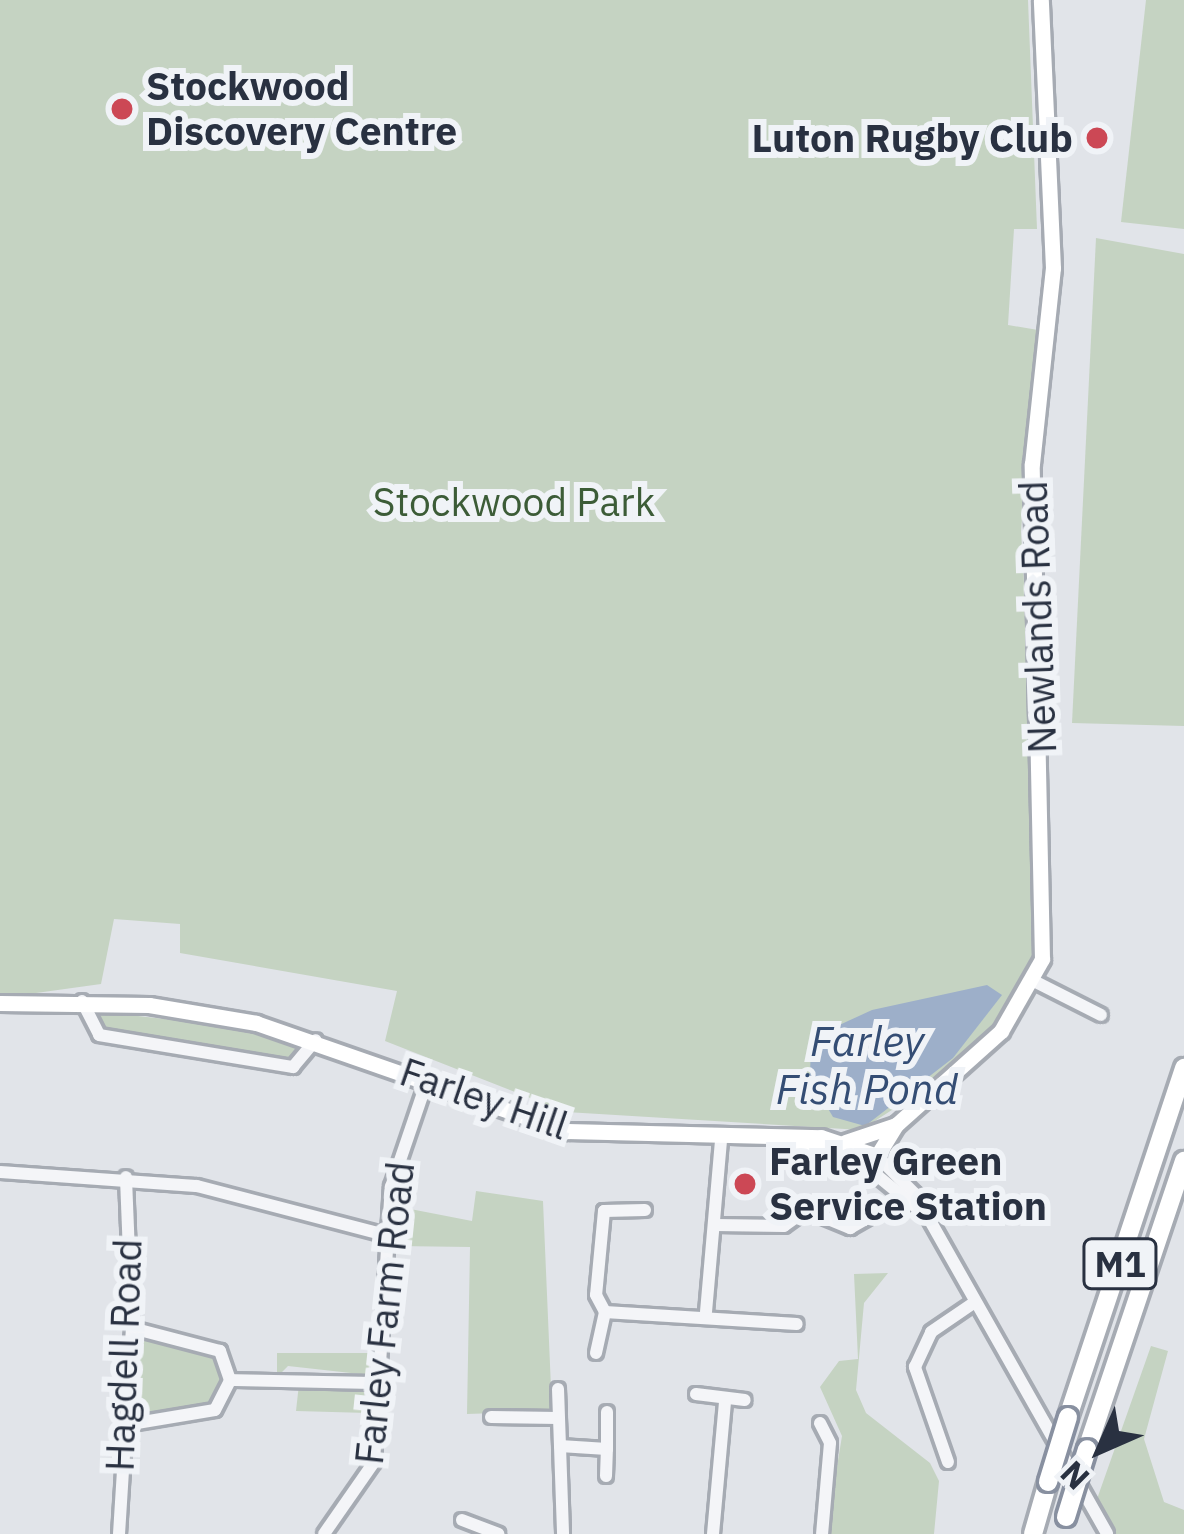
<!DOCTYPE html>
<html>
<head>
<meta charset="utf-8">
<style>
	body { margin:0 }
	#map { position:relative; width:1184px; height:1534px; overflow:hidden; background:#e1e4e9; font-family:"IBM Plex Sans",sans-serif }
	div>[style] { position:absolute }
	[style*='--x'] { left:calc(var(--x)*1px); top:calc(var(--y)*1px); width:calc(var(--w)*1px); rotate:calc(var(--a)*1deg) }
	.green>* { inset:0; background:#c5d3c2 }
	.water>* { inset:0; background:#9dafc9 }
	.roads { filter:drop-shadow(3px 0 #a6abb3) drop-shadow(-3px 0 #a6abb3) drop-shadow(0 3px #a6abb3) drop-shadow(0 -3px #a6abb3) }
	.minor>* { height:12px; margin:-6px; padding:0 6px; transform-origin:6px; border-radius:6px; background:#f4f5f8 }
	.major>* { height:15px; margin:-7.5px; padding:0 7.5px; transform-origin:7.5px; border-radius:7.5px; background:#fff }
	.highway>* { height:18px; margin:-9px; padding:0 9px; transform-origin:9px; border-radius:9px; background:#fff }
	.bridges { filter:drop-shadow(3px 0 #8890a0) drop-shadow(-3px 0 #8890a0) drop-shadow(0 3px #8890a0) drop-shadow(0 -3px #8890a0) }
	.highway-bridge>* { height:18px; margin:-9px; padding:0 9px; transform-origin:9px; border-radius:9px; background:#fff }
	.dots>* { width:33px; height:33px; translate:-50% -50%; box-sizing:border-box; border:6px solid #f0f3f7; border-radius:50% }
	span { translate:-50% -50%; white-space:nowrap; text-align:center; line-height:1.15; -webkit-text-stroke:12px #f0f3f7; paint-order:stroke }
	.shield-label span { padding:3px 9px; background:#f0f3f7; border:3px solid; border-radius:9px; -webkit-text-stroke-width:0 }
	.shield-label { font-size:36px; color:#293141; font-weight:700 }
	.poi-label { font-size:39px; color:#293141; font-weight:700 }
	.left { translate:0 -50%; text-align:left }
	.right { translate:-100% -50%; text-align:right }
	.park-label { font-size:39px; color:#3c5c37 }
	.street-label { font-size:39px; color:#293141 }
	.water-label { font-size:42px; color:#344d74; font-style:italic }
	.north { position:absolute; left:1040px; top:1390px; width:120px; height:120px; -webkit-text-stroke:9px #f0f3f7; paint-order:stroke; rotate:225deg; font-size:33px; font-weight:700; line-height:48px; text-align:center; color:#293141 }
	.north::after { content:''; display:block; margin:auto; width:42px; height:54px; background:#293141; clip-path:polygon(50% 0,100% 100%,50% 72%,0 100%) }
</style>
</head>
<body>
<div id="map">
	<div class="green">
		<i style="clip-path:polygon(0 0,1028px 0,1037px 229px,1014px 229px,1008px 325px,1038px 330px,1021px 531px,1039px 839px,1032px 975px,969px 1060px,861px 1130px,566px 1112px,385px 1041px,397px 991px,180px 953px,180px 924px,114px 919px,101px 984px,0 998px)"></i>
		<i style="clip-path:polygon(1146px 0,1184px 0,1184px 229px,1121px 222px)"></i>
		<i style="clip-path:polygon(1096px 238px,1184px 254px,1184px 726px,1072px 723px)"></i>
		<i style="clip-path:polygon(94px 1011px,235px 1027px,305px 1049px,292px 1060px,104px 1032px)"></i>
		<i style="clip-path:polygon(476px 1191px,543px 1201px,552px 1411px,467px 1414px,470px 1247px,397px 1246px,400px 1207px,472px 1221px)"></i>
		<i style="clip-path:polygon(888px 1273px,864px 1303px,856px 1390px,866px 1413px,930px 1463px,939px 1481px,934px 1534px,826px 1534px,842px 1436px,820px 1387px,839px 1361px,858px 1359px,854px 1274px)"></i>
		<i style="clip-path:polygon(141px 1337px,222px 1357px,220px 1404px,136px 1418px)"></i>
		<i style="clip-path:polygon(1151px 1346px,1168px 1351px,1144px 1439px,1164px 1502px,1184px 1510px,1184px 1534px,1116px 1534px,1097px 1499px)"></i>
		<i style="clip-path:polygon(277px 1353px,370px 1353px,369px 1375px,288px 1366px,277px 1377px)"></i>
		<i style="clip-path:polygon(299px 1384px,363px 1388px,368px 1413px,296px 1411px)"></i>
	</div>
	<div class="water">
		<i style="clip-path:polygon(987px 985px,1002px 995px,953px 1058px,865px 1126px,833px 1117px,810px 1078px,811px 1038px,872px 1010px)"></i>
	</div>
	<div class="roads">
		<div class="minor">
			<i style="--x:1034;--y:981;--w:75;--a:26.9"></i>
			<i style="--x:82;--y:1001;--w:38;--a:63"></i>
			<i style="--x:99;--y:1035;--w:197;--a:9.4"></i>
			<i style="--x:293;--y:1067;--w:35;--a:-50"></i>
			<i style="--x:877;--y:1156;--w:54;--a:45"></i>
			<i style="--x:915;--y:1194;--w:390;--a:60.5"></i>
			<i style="--x:869;--y:1169;--w:70;--a:39.2"></i>
			<i style="--x:0;--y:1172;--w:197;--a:4.1"></i>
			<i style="--x:197;--y:1186;--w:194;--a:14.6"></i>
			<i style="--x:645;--y:1210;--w:41;--a:178.6"></i>
			<i style="--x:604;--y:1211;--w:84;--a:95.4"></i>
			<i style="--x:596;--y:1295;--w:19;--a:62"></i>
			<i style="--x:605;--y:1312;--w:192;--a:3.6"></i>
			<i style="--x:716;--y:1225;--w:68;--a:0.8"></i>
			<i style="--x:784;--y:1226;--w:27;--a:-36"></i>
			<i style="--x:806;--y:1210;--w:48;--a:22.2"></i>
			<i style="--x:850;--y:1228;--w:40;--a:-29.7"></i>
			<i style="--x:706;--y:1312;--w:172;--a:-85"></i>
			<i style="--x:596;--y:1353;--w:42;--a:-77.6"></i>
			<i style="--x:230;--y:1380;--w:149;--a:1.2"></i>
			<i style="--x:558;--y:1389;--w:145;--a:88"></i>
			<i style="--x:696;--y:1394;--w:49;--a:7"></i>
			<i style="--x:491;--y:1417;--w:67;--a:0.9"></i>
			<i style="--x:820;--y:1423;--w:22;--a:63"></i>
			<i style="--x:830;--y:1443;--w:91;--a:95"></i>
			<i style="--x:125;--y:1425;--w:91;--a:-9.5"></i>
			<i style="--x:215;--y:1410;--w:34;--a:-63"></i>
			<i style="--x:230;--y:1380;--w:31;--a:-109"></i>
			<i style="--x:220;--y:1351;--w:91;--a:-165.4"></i>
			<i style="--x:560;--y:1446;--w:47;--a:3.7"></i>
			<i style="--x:607;--y:1449;--w:37;--a:-90"></i>
			<i style="--x:948;--y:1462;--w:101;--a:-109.2"></i>
			<i style="--x:915;--y:1367;--w:38;--a:-65"></i>
			<i style="--x:931;--y:1332;--w:53;--a:-34.3"></i>
			<i style="--x:606;--y:1476;--w:27;--a:-88"></i>
			<i style="--x:462;--y:1520;--w:39;--a:21"></i>
			<i style="--x:119;--y:1534;--w:206;--a:-86.4"></i>
			<i style="--x:132;--y:1328;--w:151;--a:-92.3"></i>
			<i style="--x:324;--y:1534;--w:88;--a:-55.2"></i>
			<i style="--x:374;--y:1462;--w:276;--a:-86.5"></i>
			<i style="--x:391;--y:1187;--w:112;--a:-71.2"></i>
			<i style="--x:713;--y:1534;--w:134;--a:-84.8"></i>
		</div>
		<div class="major">
			<i style="--x:0;--y:1003;--w:149;--a:0.8"></i>
			<i style="--x:149;--y:1005;--w:109;--a:9.5"></i>
			<i style="--x:256;--y:1023;--w:329;--a:19.2"></i>
			<i style="--x:567;--y:1131;--w:254;--a:1.4"></i>
			<i style="--x:821;--y:1137;--w:59;--a:18.7"></i>
			<i style="--x:845;--y:1142;--w:51;--a:-18.4"></i>
			<i style="--x:800;--y:1143;--w:74;--a:20.6"></i>
			<i style="--x:869;--y:1169;--w:52;--a:-58.5"></i>
			<i style="--x:896;--y:1125;--w:141;--a:-41.8"></i>
			<i style="--x:1001;--y:1031;--w:83;--a:-60.3"></i>
			<i style="--x:1042;--y:959;--w:495;--a:-91.2"></i>
			<i style="--x:1032;--y:464;--w:197;--a:-83.9"></i>
			<i style="--x:1053;--y:268;--w:268;--a:-92.6"></i>
		</div>
		<div class="highway">
			<i style="--x:1068;--y:1417;--w:368;--a:-71.6"></i>
			<i style="--x:1087;--y:1449;--w:304;--a:-71.4"></i>
			<i style="--x:1033;--y:1534;--w:54;--a:-73.9"></i>
		</div>
	</div>
	<div class="bridges">
		<div class="highway-bridge">
			<i style="--x:1048;--y:1482;--w:68;--a:-72.9"></i>
			<i style="--x:1066;--y:1517;--w:71;--a:-72.8"></i>
		</div>
	</div>
	<div class="dots">
		<i style="left:122px;top:109px;background:#cc4855"></i>
		<i style="left:1097px;top:138px;background:#cc4855"></i>
		<i style="left:745px;top:1184px;background:#cc4855"></i>
	</div>
	<div class="shield-label">
		<span style="left:1120px;top:1264px">M1</span>
	</div>
	<div class="poi-label">
		<span class="left" style="left:146px;top:109px">Stockwood<br>Discovery Centre</span>
		<span class="right" style="left:1073px;top:138px">Luton Rugby Club</span>
		<span class="left" style="left:769px;top:1184px">Farley Green<br>Service Station</span>
	</div>
	<div class="park-label">
		<span style="left:514px;top:502px">Stockwood Park</span>
	</div>
	<div class="street-label">
		<span style="left:1038px;top:617px;rotate:-92deg">Newlands Road</span>
		<span style="left:484px;top:1099px;rotate:19deg">Farley Hill</span>
		<span style="left:385px;top:1313px;rotate:-84deg">Farley Farm Road</span>
		<span style="left:124px;top:1355px;rotate:-88deg">Hagdell Road</span>
	</div>
	<div class="water-label">
		<span style="left:867px;top:1065px">Farley<br>Fish Pond</span>
	</div>
	<div class="north">N</div>
</div>
</body>
</html>
